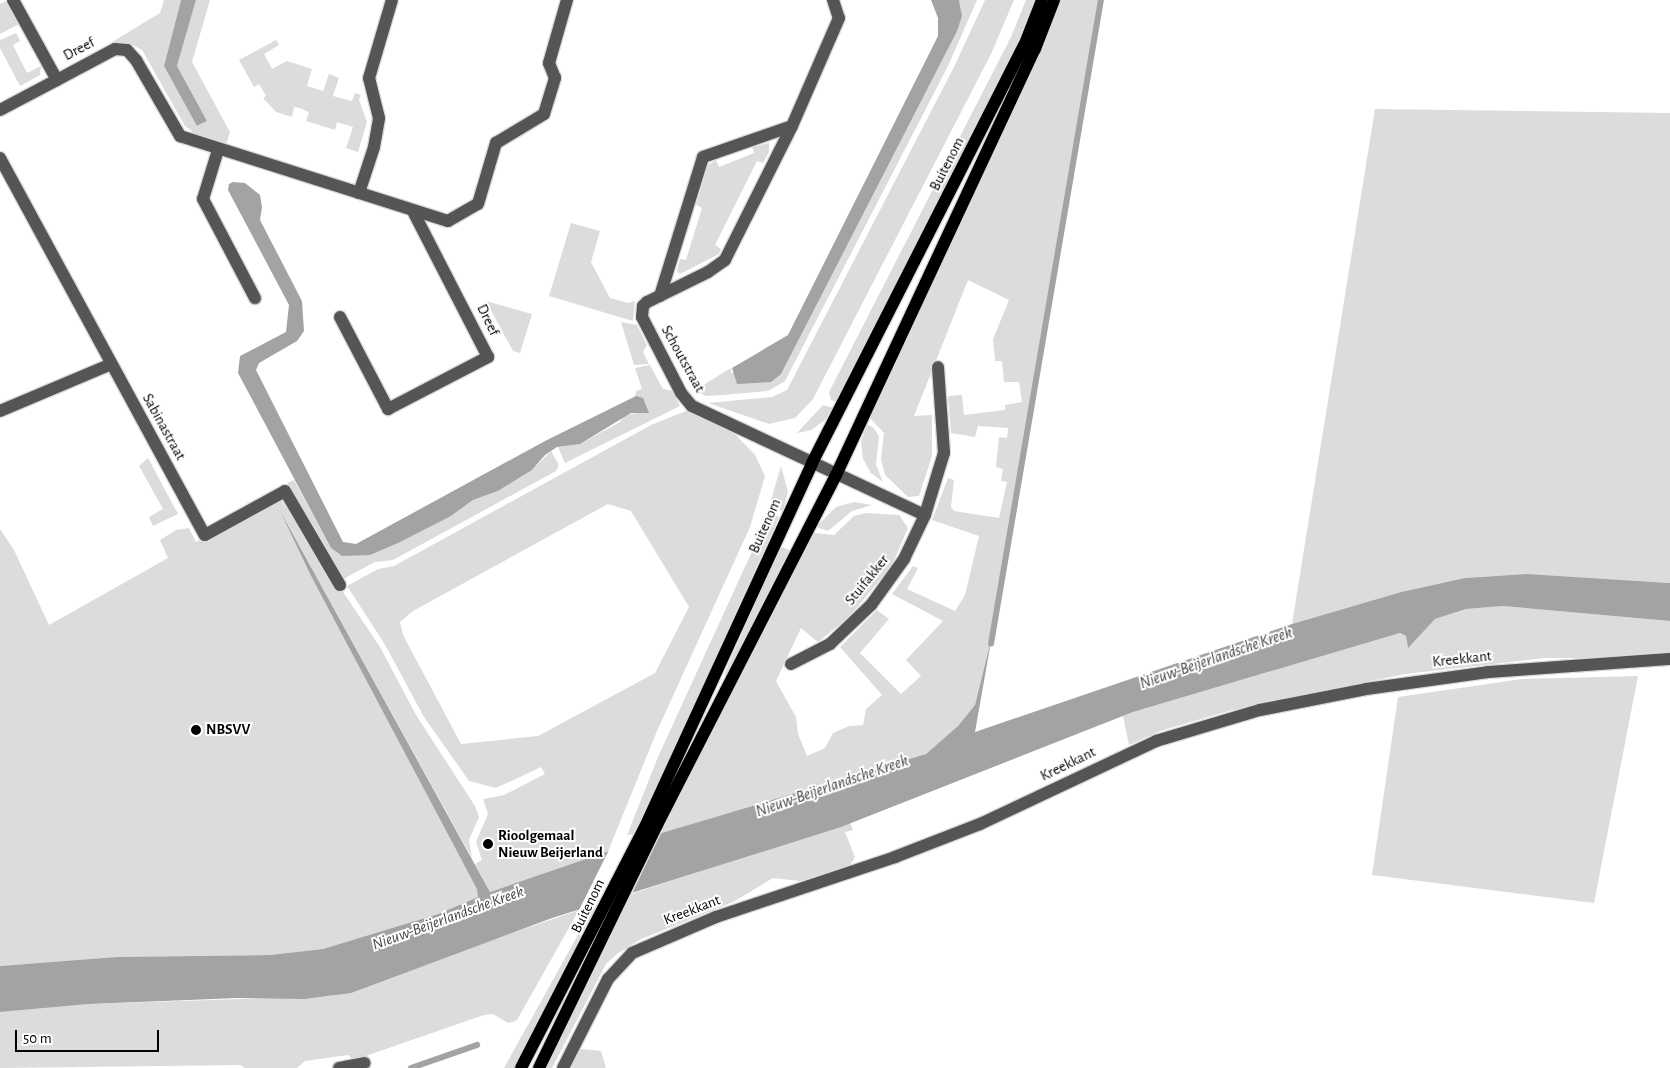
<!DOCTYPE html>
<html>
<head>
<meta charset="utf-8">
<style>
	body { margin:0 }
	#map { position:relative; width:1670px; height:1068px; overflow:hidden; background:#fff; font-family:"Alegreya Sans",sans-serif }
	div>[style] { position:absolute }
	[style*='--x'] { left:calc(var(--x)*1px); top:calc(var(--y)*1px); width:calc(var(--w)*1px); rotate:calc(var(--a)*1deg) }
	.green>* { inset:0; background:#dcdcdc }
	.water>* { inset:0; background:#a3a3a3 }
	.pier>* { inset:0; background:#fff }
	.stream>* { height:5.5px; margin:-2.75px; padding:0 2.75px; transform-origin:2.75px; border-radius:2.75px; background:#a3a3a3 }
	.roads { filter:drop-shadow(1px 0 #dbdbdb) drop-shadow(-1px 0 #dbdbdb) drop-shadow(0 1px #dbdbdb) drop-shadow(0 -1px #dbdbdb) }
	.minor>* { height:12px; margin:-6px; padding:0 6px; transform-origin:6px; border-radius:6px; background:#555 }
	.major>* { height:12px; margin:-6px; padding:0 6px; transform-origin:6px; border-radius:6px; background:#000 }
	.dots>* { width:14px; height:14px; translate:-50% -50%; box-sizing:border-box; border:2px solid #fff; border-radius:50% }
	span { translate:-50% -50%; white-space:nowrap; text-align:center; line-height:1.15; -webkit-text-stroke:4px #fff; paint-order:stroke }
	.street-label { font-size:15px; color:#000 }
	.poi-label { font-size:15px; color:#000; font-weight:700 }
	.left { translate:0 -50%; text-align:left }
	.water-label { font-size:16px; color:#444; font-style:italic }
	.scale { position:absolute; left:15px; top:1030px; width:144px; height:22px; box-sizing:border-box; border:2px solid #000; border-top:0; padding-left:6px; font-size:15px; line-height:18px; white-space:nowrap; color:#000; -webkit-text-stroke:4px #fff; paint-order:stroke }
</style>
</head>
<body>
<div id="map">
	<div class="green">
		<i style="clip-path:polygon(164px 0,181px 0,164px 66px,198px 126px,207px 121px,177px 66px,196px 0,210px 0,192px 62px,230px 132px,226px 145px,199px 137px,185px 126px,142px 50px,129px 43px,112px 42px,160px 13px)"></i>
		<i style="clip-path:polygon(959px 0,977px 0,948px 66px,785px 381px,768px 391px,723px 395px,706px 396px,695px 390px,731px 368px,731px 373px,781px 374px,961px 10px)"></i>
		<i style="clip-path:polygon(985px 0,1014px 0,991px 54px,813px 399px,795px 418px,769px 424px,708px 403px,772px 397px,787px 390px,955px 65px)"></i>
		<i style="clip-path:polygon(1026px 0,1036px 0,1019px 41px,836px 402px,831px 400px,829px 392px,1011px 37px)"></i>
		<i style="clip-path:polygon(1061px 0,1101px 0,1008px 552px,992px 636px,975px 705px,958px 726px,926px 754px,659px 834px,814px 533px,834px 535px,854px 516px,866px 513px,899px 515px,908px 528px,892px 565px,849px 617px,818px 642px,801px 628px,776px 681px,796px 717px,798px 734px,807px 756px,825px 748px,833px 733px,849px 726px,863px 725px,866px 709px,882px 695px,840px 647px,877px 610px,889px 619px,860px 653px,901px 694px,921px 676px,906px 660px,943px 621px,892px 594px,913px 566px,918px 568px,907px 589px,955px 611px,965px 595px,979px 536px,932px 520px,948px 478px,954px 480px,951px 507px,954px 511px,999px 518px,1007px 482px,1001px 481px,1003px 469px,996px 467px,999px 437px,1007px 438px,1008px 428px,978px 426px,975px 437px,951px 433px,948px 396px,962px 395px,964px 415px,1005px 410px,1005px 405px,1022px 402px,1019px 382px,1004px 382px,1002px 361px,995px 361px,993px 339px,1009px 300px,968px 280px,914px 416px,932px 415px,932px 456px,919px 496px,908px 497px,885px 475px,881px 459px,884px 433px,870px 418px,1027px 81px)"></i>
		<i style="clip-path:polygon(6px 1px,19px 24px,0 34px,0 4px)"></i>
		<i style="clip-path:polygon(16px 33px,20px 41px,13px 45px,27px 73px,41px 66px,40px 75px,20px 86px,0 48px,0 40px)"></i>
		<i style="clip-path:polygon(276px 40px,279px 45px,264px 54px,272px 69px,287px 61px,312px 69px,307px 86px,323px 91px,329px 74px,339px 78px,333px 96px,352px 101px,355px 93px,361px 95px,359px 100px,367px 122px,358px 152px,346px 148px,353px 127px,337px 122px,335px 130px,306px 121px,309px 112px,299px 108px,294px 107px,292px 117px,276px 112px,263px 98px,266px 96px,259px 84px,254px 87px,239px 60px)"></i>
		<i style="clip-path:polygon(1375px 109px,1670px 113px,1670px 583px,1527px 574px,1465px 578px,1401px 592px,1292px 624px)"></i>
		<i style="clip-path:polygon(769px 143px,769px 152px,763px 163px,757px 161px,715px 245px,721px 249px,719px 254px,680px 274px,677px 271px,680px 259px,686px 260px,702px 208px,696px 205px,708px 165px,716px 160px,719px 167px,754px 153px,752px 147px)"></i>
		<i style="clip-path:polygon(571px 223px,600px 231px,591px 262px,610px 298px,628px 303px,635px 301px,633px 321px,549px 296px)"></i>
		<i style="clip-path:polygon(486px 301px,532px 314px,520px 353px,513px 351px)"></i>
		<i style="clip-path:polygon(621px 322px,637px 325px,647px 345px,643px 352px,649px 364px,634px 365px)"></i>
		<i style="clip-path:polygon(650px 365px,663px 389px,673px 391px,680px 406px,565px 463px,558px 447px,580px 444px,620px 422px,625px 415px,642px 412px,635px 397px,636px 391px,642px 389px,635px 368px)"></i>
		<i style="clip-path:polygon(823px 405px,833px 408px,824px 421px,811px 430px,797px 433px)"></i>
		<i style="clip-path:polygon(evenodd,686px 411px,734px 433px,755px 455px,765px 476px,750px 527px,657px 731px,607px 854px,490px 892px,475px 864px,482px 860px,476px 842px,488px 814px,483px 799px,504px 795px,545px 774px,541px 767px,496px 788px,469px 781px,424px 717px,384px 643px,347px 586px,378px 569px,394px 566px,651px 425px,686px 411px,608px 504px,631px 511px,689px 607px,655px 673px,538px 736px,461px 744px,403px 635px,400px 622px,413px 611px,608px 504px)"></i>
		<i style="clip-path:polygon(867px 424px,874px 428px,879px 437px,876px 465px,883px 482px,871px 473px,863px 459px,861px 442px)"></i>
		<i style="clip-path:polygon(551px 451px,559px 465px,556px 471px,393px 560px,375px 562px,345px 578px,340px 578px,287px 483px,294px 480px,331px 548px,342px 556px,451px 516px,473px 500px,498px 491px,532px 470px)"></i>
		<i style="clip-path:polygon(148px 458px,178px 514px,153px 526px,149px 517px,163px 509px,139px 466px)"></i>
		<i style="clip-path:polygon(781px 466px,788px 492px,783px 511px,775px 508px,771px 500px)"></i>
		<i style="clip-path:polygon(282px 501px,380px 647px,416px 715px,475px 806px,479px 817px,469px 840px,472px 858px,279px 509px,310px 574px,478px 889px,478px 897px,438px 914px,323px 949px,270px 955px,116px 957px,0 966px,0 529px,14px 550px,49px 625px,168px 558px,160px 540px,176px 530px,189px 528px,196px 542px)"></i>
		<i style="clip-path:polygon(854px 502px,872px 505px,852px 511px,828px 531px,816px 527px,836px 507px)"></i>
		<i style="clip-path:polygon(770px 512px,779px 517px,636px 834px,627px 835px,658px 757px)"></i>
		<i style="clip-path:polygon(780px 546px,791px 551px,728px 674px,724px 675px)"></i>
		<i style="clip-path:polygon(1503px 606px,1670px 621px,1670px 658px,1545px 658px,1405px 674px,1232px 710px,1160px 731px,1129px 745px,1123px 716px,1133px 712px,1400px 633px,1406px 636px,1408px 647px,1435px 619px,1466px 609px)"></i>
		<i style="clip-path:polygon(1638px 676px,1594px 903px,1372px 875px,1398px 697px,1522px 679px)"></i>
		<i style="clip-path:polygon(850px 822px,853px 830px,845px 832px,855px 857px,850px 865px,800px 881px,773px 878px,733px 902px,639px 940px,617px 954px,606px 964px,552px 1068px,544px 1068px,628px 895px)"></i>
		<i style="clip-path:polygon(601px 903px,514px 1068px,504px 1068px,594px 906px)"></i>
		<i style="clip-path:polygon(579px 910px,517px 1020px,513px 1022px,508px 1023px,493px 1014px,484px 1015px,354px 1060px,348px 1055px,305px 1061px,297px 1068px,244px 1068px,241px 1065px,0 1068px,0 1012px,89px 1004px,331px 996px)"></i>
		<i style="clip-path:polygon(581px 1049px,601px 1051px,606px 1068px,568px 1068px,577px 1051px)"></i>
	</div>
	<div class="water">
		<i style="clip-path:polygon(181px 0,196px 0,177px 66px,207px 121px,197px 126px,164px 66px)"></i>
		<i style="clip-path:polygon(931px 0,959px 0,962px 16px,957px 31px,781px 374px,771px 382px,737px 384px,732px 368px,788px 335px,938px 36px,938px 18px)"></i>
		<i style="clip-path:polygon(233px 182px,245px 183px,260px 195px,262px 207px,260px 220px,302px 301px,304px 331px,297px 341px,259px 363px,256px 370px,343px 542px,356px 544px,545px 441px,636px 396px,643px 398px,649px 413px,631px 413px,580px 444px,557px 447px,545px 455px,532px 470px,498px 491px,473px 500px,451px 516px,398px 543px,370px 555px,342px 556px,331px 548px,238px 373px,240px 356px,286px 332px,289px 305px,228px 190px,229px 184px)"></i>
		<i style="clip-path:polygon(279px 509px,490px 892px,665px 832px,926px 754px,958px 726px,975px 705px,992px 636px,975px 732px,1292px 624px,1401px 592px,1465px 578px,1527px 574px,1670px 583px,1670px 621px,1503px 606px,1466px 609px,1435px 619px,1408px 648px,1406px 636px,1400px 633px,1133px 712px,841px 827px,552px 918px,351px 993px,304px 999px,238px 998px,89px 1004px,0 1012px,0 966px,116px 957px,270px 955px,323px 949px,438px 914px,478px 897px,477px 889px,310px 574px)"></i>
	</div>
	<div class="pier">
		<i style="clip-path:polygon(661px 831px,632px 894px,579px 910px,609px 850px)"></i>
	</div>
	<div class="stream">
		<i style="--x:991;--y:644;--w:653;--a:-80.31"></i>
		<i style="--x:411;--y:1068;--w:70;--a:-19.2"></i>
	</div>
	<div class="roads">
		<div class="minor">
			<i style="--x:13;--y:0;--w:91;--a:61.2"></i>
			<i style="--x:57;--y:80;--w:66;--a:-28.1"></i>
			<i style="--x:115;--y:49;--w:12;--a:5"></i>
			<i style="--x:127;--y:50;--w:13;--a:48"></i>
			<i style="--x:136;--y:60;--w:88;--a:59.9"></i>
			<i style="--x:180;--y:136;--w:281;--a:17.6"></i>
			<i style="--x:448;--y:221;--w:34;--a:-30"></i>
			<i style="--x:478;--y:204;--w:64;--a:-73.6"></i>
			<i style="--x:496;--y:143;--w:56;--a:-31.1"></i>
			<i style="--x:544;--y:114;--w:38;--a:-73"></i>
			<i style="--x:555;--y:78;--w:16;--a:-112"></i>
			<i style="--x:549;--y:63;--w:66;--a:-74.1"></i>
			<i style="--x:833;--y:0;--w:19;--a:72"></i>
			<i style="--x:839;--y:18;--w:118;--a:113.5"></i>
			<i style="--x:792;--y:126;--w:150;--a:116.6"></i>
			<i style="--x:725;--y:260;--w:21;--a:145"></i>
			<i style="--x:708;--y:272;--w:68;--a:153.8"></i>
			<i style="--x:647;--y:302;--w:6;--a:135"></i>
			<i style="--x:643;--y:306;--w:11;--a:95"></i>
			<i style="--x:642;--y:317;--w:85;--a:62.8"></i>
			<i style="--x:681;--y:393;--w:17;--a:50"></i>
			<i style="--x:692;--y:406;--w:257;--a:25.1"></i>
			<i style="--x:0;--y:110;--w:64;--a:-27.8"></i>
			<i style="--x:218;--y:150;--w:51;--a:107"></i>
			<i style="--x:203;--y:199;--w:112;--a:62.3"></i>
			<i style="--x:0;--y:158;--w:429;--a:61.5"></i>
			<i style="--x:205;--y:535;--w:91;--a:-28.8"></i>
			<i style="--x:285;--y:491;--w:109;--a:59.7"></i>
			<i style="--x:359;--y:193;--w:48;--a:-71.9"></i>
			<i style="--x:374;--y:147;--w:29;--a:-80"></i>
			<i style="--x:379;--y:118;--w:41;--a:-104"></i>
			<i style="--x:369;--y:78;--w:81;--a:-73.6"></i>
			<i style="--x:660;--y:296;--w:145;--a:-72.8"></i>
			<i style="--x:703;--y:157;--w:94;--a:-19.2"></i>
			<i style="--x:340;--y:317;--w:104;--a:62.4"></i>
			<i style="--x:388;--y:409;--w:113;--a:-27.5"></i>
			<i style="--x:488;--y:357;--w:164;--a:-117.2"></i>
			<i style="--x:0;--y:411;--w:121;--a:-22.9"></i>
			<i style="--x:791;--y:664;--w:44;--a:-27.1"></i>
			<i style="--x:830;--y:644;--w:57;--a:-43.6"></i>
			<i style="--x:871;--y:605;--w:57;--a:-54.3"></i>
			<i style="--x:904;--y:559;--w:49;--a:-64.5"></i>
			<i style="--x:925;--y:515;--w:65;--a:-73"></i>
			<i style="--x:944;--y:453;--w:86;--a:-94"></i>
			<i style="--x:339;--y:1068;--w:26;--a:-11"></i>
			<i style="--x:563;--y:1068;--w:100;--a:-63.2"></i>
			<i style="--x:608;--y:979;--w:35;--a:-47"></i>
			<i style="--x:632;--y:953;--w:91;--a:-23.2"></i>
			<i style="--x:716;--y:917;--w:189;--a:-18.5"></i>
			<i style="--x:895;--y:857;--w:91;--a:-21.2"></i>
			<i style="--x:980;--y:824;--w:195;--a:-25.2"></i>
			<i style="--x:1156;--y:741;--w:109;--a:-16.6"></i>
			<i style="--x:1260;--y:710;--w:108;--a:-11.2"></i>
			<i style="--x:1366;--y:689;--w:123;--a:-7.9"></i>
			<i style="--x:1488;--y:672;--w:182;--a:-4.1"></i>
		</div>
		<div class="major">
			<i style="--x:521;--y:1068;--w:269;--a:-62.8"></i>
			<i style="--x:644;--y:829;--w:403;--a:-65.3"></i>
			<i style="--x:812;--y:463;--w:468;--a:-63.1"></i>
			<i style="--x:1024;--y:46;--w:49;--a:-68.6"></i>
			<i style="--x:539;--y:1068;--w:270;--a:-64.1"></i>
			<i style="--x:657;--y:825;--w:393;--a:-62.9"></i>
			<i style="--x:836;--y:475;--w:470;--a:-65"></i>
			<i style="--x:1035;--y:49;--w:53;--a:-68.8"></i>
		</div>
	</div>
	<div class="dots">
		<i style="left:196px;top:730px;background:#000"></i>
		<i style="left:488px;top:844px;background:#000"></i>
	</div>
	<div class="street-label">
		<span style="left:79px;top:49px;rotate:-28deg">Dreef</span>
		<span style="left:947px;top:164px;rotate:-63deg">Buitenom</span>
		<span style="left:488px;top:320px;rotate:64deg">Dreef</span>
		<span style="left:683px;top:359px;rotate:61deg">Schoutstraat</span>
		<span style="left:164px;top:427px;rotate:61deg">Sabinastraat</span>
		<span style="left:765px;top:526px;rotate:-66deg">Buitenom</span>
		<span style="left:867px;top:580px;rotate:-51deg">Stuifakker</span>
		<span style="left:1462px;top:659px;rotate:-6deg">Kreekkant</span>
		<span style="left:1068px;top:764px;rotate:-26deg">Kreekkant</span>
		<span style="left:588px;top:906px;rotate:-64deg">Buitenom</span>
		<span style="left:692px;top:910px;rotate:-21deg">Kreekkant</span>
	</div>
	<div class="poi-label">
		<span class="left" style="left:206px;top:730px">NBSVV</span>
		<span class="left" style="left:498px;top:844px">Rioolgemaal<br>Nieuw Beijerland</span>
	</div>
	<div class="water-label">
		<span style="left:1216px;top:658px;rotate:-19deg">Nieuw-Beijerlandsche Kreek</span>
		<span style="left:832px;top:786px;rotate:-19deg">Nieuw-Beijerlandsche Kreek</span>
		<span style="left:448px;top:918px;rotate:-20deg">Nieuw-Beijerlandsche Kreek</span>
	</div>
	<div class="scale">50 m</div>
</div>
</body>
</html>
